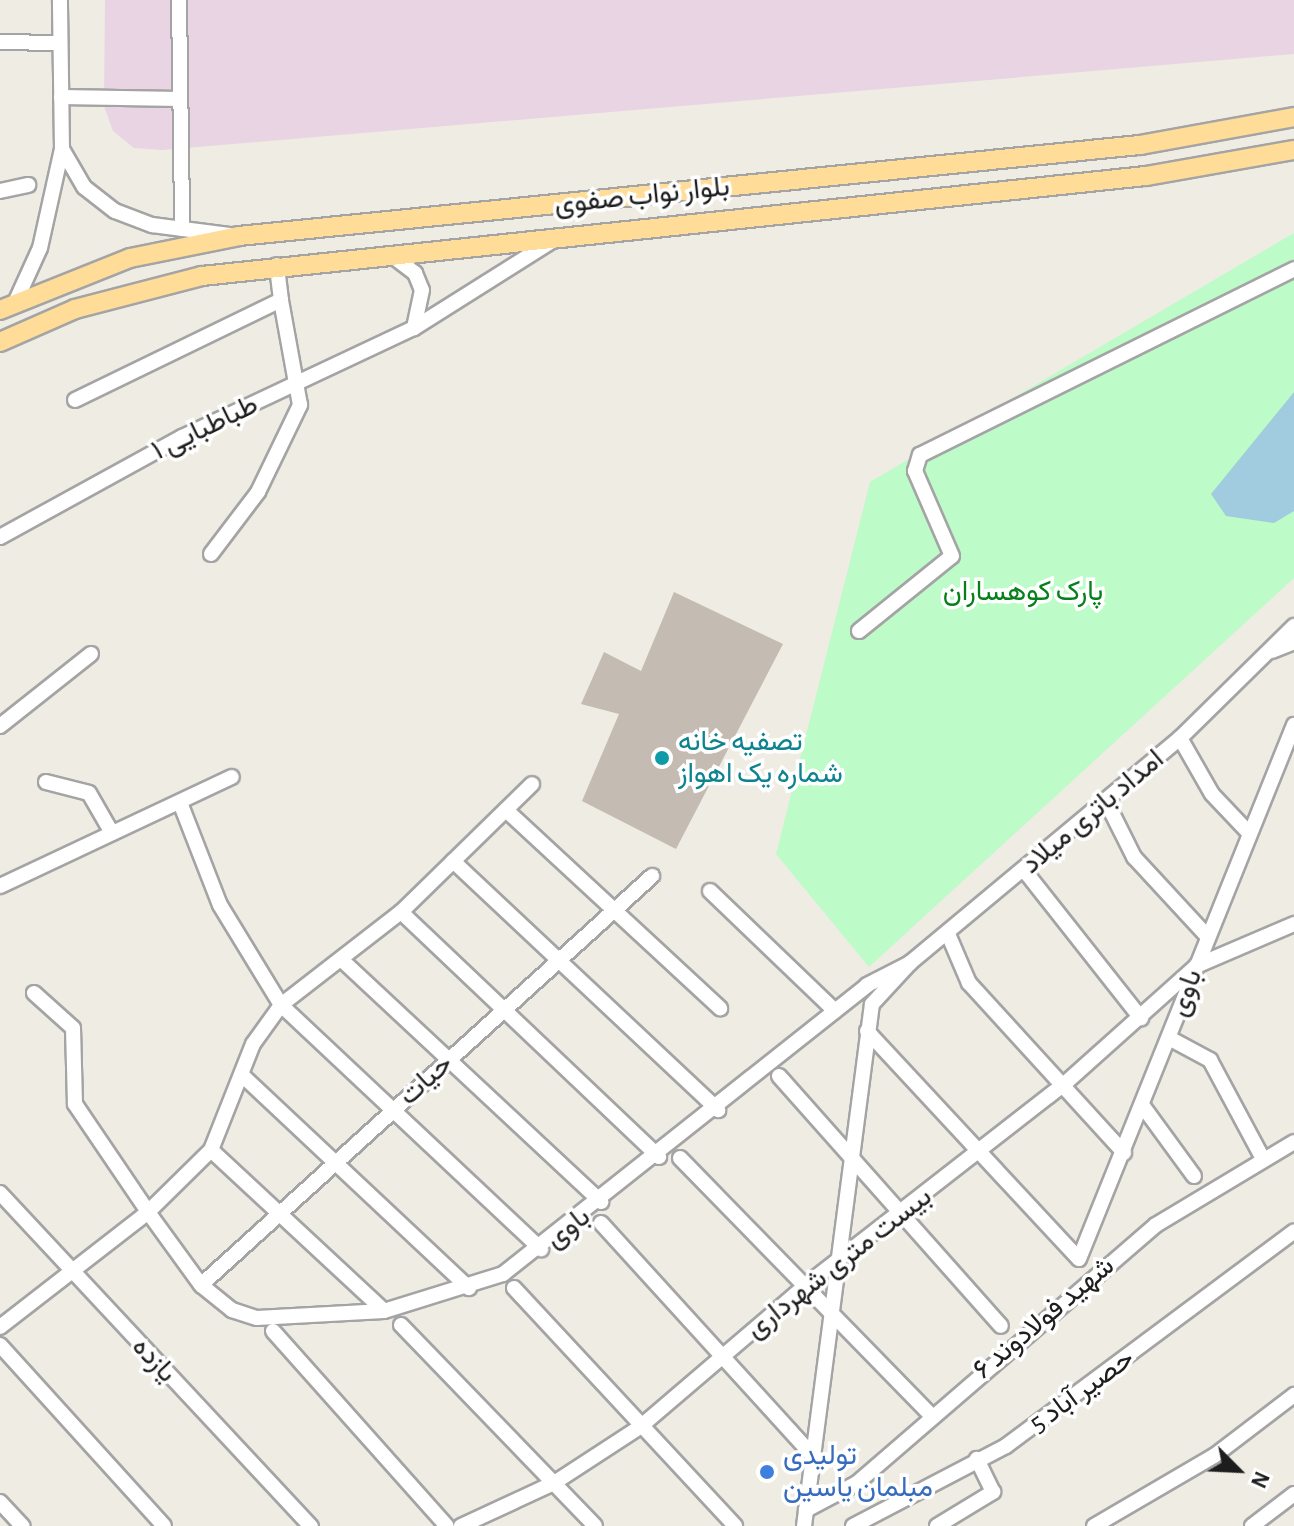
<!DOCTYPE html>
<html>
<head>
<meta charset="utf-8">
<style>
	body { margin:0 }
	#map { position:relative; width:1294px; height:1526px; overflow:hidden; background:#efece3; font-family:"Alegreya Sans",Vazirmatn,sans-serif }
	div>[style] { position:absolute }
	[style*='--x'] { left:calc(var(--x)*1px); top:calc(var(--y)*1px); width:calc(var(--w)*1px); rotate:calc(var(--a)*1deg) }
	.industrial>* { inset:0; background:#e8d4e3 }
	.park>* { inset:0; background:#bdfbc8 }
	.water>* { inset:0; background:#a1cbdf }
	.building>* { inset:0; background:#c4bbb2 }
	.roads { filter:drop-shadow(2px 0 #a4a4a4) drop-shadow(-2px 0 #a4a4a4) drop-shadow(0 2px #a4a4a4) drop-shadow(0 -2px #a4a4a4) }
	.minor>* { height:14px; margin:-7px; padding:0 7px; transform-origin:7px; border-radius:7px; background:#fff }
	.major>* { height:18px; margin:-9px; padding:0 9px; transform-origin:9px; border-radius:9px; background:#ffdc98 }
	.dots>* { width:22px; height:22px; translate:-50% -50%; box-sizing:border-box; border:4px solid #fff; border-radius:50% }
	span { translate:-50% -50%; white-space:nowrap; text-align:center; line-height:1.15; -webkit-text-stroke:7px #fff; paint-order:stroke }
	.street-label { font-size:28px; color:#1d1d1d }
	.park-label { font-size:28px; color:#07801c }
	.culture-label { font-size:28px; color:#0d838f }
	.left { translate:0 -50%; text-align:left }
	.shop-label { font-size:28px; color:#366cbe }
	.north { position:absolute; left:1198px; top:1430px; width:80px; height:80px; -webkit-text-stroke:6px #fff; paint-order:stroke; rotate:114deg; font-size:22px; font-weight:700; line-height:32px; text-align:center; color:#1d1d1d }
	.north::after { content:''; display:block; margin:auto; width:28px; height:36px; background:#1d1d1d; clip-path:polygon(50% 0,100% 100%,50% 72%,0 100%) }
</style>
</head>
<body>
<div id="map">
	<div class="industrial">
		<i style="clip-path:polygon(105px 0,1294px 0,1294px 54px,162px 150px,134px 148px,113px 131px,104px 106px)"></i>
	</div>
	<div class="park">
		<i style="clip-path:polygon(1294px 233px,1294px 578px,869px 967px,776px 854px,870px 482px)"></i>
	</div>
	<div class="water">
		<i style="clip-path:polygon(1294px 392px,1294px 511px,1274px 523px,1226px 516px,1211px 494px)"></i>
	</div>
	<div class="building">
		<i style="clip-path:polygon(674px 592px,783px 644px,676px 849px,582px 801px,619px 714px,581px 704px,604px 652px,641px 671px)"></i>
	</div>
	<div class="roads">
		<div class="minor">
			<i style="--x:179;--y:0;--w:229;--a:89.2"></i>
			<i style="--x:0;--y:42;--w:60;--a:1"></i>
			<i style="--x:61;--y:97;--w:119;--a:1"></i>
			<i style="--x:62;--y:149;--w:44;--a:59.9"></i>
			<i style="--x:84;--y:187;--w:39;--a:38"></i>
			<i style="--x:115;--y:211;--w:40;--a:21"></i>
			<i style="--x:152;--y:225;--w:78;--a:7.4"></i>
			<i style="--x:0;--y:191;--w:29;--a:-12"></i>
			<i style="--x:391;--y:255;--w:30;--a:37"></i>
			<i style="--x:415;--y:273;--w:18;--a:68"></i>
			<i style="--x:422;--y:290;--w:39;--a:102"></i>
			<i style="--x:15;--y:303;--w:60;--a:-65.6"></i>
			<i style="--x:40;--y:248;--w:101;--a:-77.5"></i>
			<i style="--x:62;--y:149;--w:149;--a:-90.8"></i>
			<i style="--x:75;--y:400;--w:229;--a:-25.9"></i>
			<i style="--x:281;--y:300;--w:35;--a:-97"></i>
			<i style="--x:0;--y:537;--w:208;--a:-28.8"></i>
			<i style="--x:182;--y:437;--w:256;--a:-25.2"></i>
			<i style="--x:414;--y:328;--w:163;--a:-32.2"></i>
			<i style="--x:211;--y:554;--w:78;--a:-52.8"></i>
			<i style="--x:258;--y:492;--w:97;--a:-64.2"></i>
			<i style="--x:300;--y:405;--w:107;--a:-100.3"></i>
			<i style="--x:859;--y:631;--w:119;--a:-38.9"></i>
			<i style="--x:952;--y:556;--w:93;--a:-113.5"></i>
			<i style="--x:915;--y:471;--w:17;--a:-73"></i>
			<i style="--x:920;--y:455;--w:418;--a:-26.4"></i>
			<i style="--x:1272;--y:651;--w:24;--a:-22"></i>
			<i style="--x:0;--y:726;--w:116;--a:-38.4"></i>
			<i style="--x:1180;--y:738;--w:64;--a:60.3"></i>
			<i style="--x:1212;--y:794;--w:52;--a:46.5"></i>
			<i style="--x:46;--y:782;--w:44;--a:14.3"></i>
			<i style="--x:89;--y:793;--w:46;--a:60.1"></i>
			<i style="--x:1106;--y:801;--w:63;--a:63.4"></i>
			<i style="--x:1134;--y:857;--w:108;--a:47.3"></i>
			<i style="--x:181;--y:805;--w:107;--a:68.7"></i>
			<i style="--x:220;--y:905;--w:117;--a:58.6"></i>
			<i style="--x:281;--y:1005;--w:357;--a:43.2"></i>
			<i style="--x:506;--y:810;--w:292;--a:42.8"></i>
			<i style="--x:453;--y:861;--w:364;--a:43.2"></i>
			<i style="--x:1024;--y:870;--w:189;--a:51.7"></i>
			<i style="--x:0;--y:886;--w:256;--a:-25.2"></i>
			<i style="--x:710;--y:891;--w:173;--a:43.8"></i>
			<i style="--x:401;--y:912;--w:356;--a:43.5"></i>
			<i style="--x:948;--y:934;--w:53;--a:66.8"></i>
			<i style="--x:969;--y:983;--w:230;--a:47.6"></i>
			<i style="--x:344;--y:962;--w:352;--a:43"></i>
			<i style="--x:34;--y:993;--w:52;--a:41.9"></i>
			<i style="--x:73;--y:1028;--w:76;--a:88.5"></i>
			<i style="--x:75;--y:1104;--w:130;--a:55.9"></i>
			<i style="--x:148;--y:1212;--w:90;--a:54"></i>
			<i style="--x:201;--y:1285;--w:40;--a:39"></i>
			<i style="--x:232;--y:1310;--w:26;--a:18"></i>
			<i style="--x:257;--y:1318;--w:127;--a:-3.2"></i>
			<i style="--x:384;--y:1311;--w:125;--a:-17.3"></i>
			<i style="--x:503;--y:1274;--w:465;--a:-38.4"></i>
			<i style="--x:867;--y:985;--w:48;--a:-27.1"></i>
			<i style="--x:867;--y:1031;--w:311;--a:47.1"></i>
			<i style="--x:1079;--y:1259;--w:576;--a:-68.07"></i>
			<i style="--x:1169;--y:1038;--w:47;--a:28.2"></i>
			<i style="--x:1210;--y:1060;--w:112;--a:61.8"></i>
			<i style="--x:243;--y:1076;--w:310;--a:43.2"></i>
			<i style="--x:779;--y:1076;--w:334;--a:48.4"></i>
			<i style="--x:1142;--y:1105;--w:88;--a:53.8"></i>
			<i style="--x:211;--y:1150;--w:236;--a:42.9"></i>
			<i style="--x:680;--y:1158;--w:361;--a:45.7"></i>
			<i style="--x:0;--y:1193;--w:456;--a:47"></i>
			<i style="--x:601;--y:1223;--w:312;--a:47.7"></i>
			<i style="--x:201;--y:1285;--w:609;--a:-42.2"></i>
			<i style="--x:514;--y:1288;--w:325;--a:47.1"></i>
			<i style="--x:401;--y:1325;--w:279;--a:46"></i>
			<i style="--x:0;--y:1327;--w:187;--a:-37.8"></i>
			<i style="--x:148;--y:1212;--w:88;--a:-44.5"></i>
			<i style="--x:211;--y:1150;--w:114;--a:-68.4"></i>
			<i style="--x:253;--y:1044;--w:48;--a:-54.3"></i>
			<i style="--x:281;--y:1005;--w:152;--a:-37.8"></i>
			<i style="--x:401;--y:912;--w:183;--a:-44.3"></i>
			<i style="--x:273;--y:1331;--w:261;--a:48.3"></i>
			<i style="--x:0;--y:1345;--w:244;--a:47.8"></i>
			<i style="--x:0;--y:1502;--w:33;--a:47"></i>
			<i style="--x:806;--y:1510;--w:58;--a:-27.9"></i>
			<i style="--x:857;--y:1483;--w:395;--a:-40.8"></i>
			<i style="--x:1156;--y:1225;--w:161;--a:-31"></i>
			<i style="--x:461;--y:1526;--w:102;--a:-24.8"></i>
			<i style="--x:554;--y:1483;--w:103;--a:-33.1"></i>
			<i style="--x:640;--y:1427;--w:218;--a:-40.5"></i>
			<i style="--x:806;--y:1285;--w:324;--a:-37.9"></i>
			<i style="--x:1062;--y:1086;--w:180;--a:-41.8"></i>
			<i style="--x:1196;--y:966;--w:107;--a:-23.2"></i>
			<i style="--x:804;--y:1526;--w:526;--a:-82.58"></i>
			<i style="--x:872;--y:1004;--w:56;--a:-47.2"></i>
			<i style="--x:910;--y:963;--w:351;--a:-39.8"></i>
			<i style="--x:1180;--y:738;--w:160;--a:-44.5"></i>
			<i style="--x:853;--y:1526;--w:173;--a:-27.6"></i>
			<i style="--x:1006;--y:1446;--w:359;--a:-36.7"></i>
			<i style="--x:937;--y:1526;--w:66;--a:-31.3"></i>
			<i style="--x:993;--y:1492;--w:37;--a:-116"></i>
			<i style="--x:1094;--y:1526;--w:139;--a:-30.3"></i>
			<i style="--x:1214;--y:1456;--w:101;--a:-37.3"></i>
			<i style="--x:1252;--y:1526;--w:53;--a:-37.3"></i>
		</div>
		<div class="major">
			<i style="--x:0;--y:310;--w:140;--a:-21.8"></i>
			<i style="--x:130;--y:258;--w:111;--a:-11.4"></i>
			<i style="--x:239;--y:236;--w:906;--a:-5.77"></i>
			<i style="--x:1140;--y:145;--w:157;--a:-10.3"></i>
			<i style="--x:0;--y:342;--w:82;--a:-23.7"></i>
			<i style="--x:75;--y:309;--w:131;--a:-14.6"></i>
			<i style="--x:202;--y:276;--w:949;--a:-6.05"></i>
			<i style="--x:1146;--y:176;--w:150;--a:-10"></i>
		</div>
	</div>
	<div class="dots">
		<i style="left:662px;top:758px;background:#0f9aa8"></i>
		<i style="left:767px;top:1472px;background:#3f7fe0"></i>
	</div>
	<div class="street-label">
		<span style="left:642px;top:196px;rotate:-6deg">بلوار نواب صفوی</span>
		<span style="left:205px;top:428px;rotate:-26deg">طباطبایی ۱</span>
		<span style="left:1093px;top:812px;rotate:-40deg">امداد باتری میلاد</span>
		<span style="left:1186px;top:993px;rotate:-70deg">باوی</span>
		<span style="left:426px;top:1080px;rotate:-42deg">حیات</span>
		<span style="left:568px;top:1228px;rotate:-38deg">باوی</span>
		<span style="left:839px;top:1263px;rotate:-38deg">بیست متری شهرداری</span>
		<span style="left:1044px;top:1318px;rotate:-40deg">شهید فولادوند ۶</span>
		<span style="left:154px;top:1360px;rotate:47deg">یازده</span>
		<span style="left:1082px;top:1391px;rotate:-36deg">حصیر آباد 5</span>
	</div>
	<div class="park-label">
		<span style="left:1023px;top:592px">پارک کوهساران</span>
	</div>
	<div class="culture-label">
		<span class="left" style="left:678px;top:758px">تصفیه خانه<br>شماره یک اهواز</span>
	</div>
	<div class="shop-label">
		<span class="left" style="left:783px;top:1472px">تولیدی<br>مبلمان یاسین</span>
	</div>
	<div class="north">N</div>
</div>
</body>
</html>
